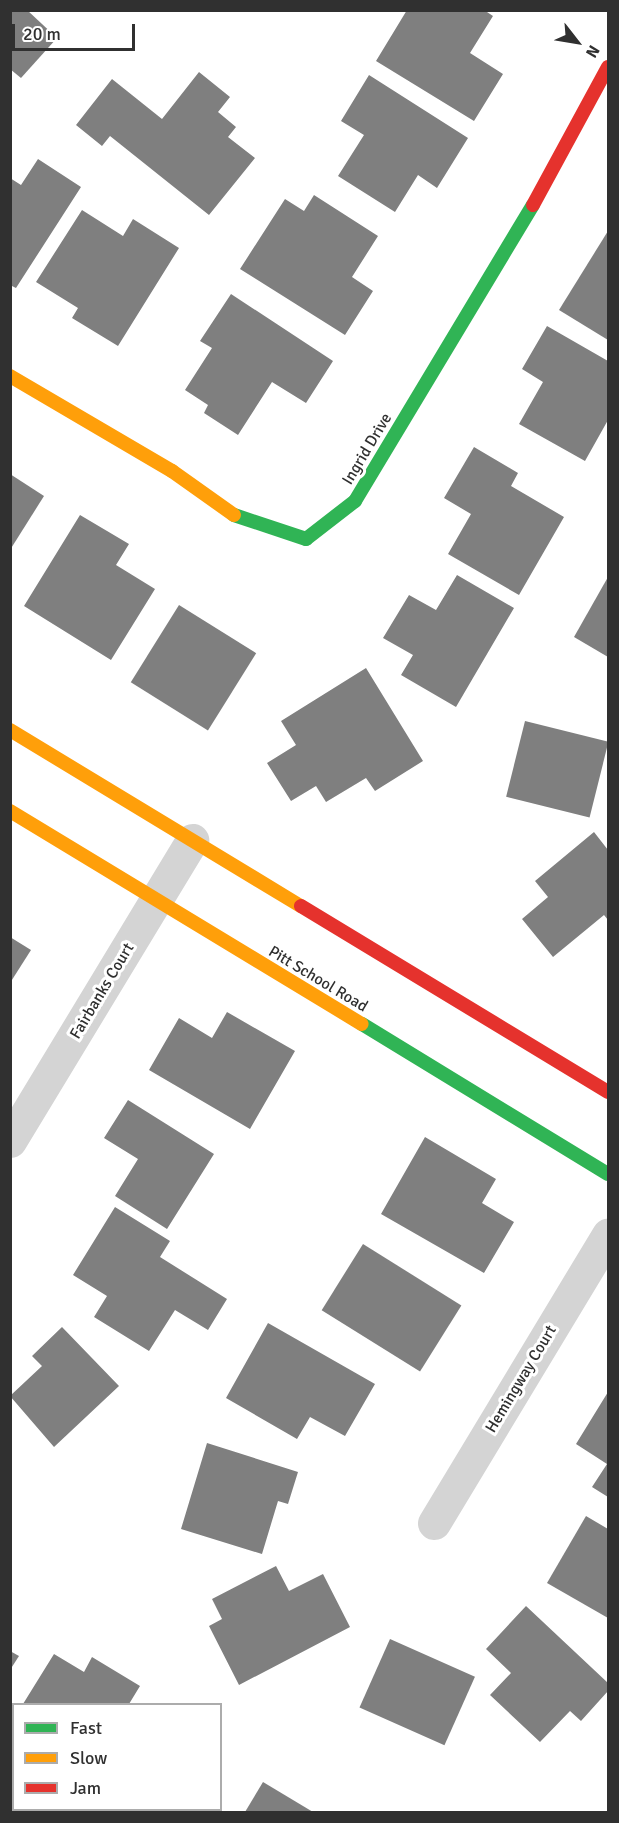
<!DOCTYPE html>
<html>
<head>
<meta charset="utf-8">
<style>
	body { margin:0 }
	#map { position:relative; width:619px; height:1823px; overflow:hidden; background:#fff; font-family:Signika,sans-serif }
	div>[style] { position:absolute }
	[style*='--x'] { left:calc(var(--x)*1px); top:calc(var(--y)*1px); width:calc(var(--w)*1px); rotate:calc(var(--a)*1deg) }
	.building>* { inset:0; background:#7f7f7f; transform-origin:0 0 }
	.street>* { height:33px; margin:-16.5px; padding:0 16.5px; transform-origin:16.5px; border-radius:16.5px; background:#d4d4d4 }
	.fast>* { height:14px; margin:-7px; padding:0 7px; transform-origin:7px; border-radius:7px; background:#30b455 }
	.slow>* { height:14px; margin:-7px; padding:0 7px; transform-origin:7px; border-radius:7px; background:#ff9f0a }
	.jam>* { height:14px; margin:-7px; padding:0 7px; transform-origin:7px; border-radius:7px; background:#e5322d }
	span { translate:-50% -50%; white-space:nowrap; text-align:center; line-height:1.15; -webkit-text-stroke:6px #fff; paint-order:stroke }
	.street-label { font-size:16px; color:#303030 }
	.frame { position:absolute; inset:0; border:12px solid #303030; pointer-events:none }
	.legend { position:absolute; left:12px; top:1703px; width:210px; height:108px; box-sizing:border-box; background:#fff; border:2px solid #acacac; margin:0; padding:8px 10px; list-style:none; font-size:18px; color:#303030 }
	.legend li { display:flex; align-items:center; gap:12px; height:30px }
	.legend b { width:30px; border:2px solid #acacac }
	.north { position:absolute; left:547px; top:12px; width:60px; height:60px; -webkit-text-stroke:4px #fff; paint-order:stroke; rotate:121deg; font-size:16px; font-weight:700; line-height:24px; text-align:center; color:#303030 }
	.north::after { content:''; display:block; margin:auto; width:21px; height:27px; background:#303030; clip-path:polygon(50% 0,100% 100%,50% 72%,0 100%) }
	.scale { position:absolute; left:12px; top:24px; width:123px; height:27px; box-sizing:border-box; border:3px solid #303030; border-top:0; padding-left:8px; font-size:18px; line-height:21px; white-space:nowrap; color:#303030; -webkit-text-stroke:4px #fff; paint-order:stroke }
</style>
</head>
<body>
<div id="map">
	<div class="building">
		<i style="clip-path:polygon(10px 10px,27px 10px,57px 38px,21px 78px,10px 69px)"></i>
		<i style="clip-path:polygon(407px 10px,484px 10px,493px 16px,470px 53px,503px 74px,474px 121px,376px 61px)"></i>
		<i style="clip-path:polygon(199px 72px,230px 97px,218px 112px,236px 127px,228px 137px,255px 158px,209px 215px,110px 136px,102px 146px,76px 125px,112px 79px,162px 119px)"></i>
		<i style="clip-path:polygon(369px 75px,468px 138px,437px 188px,418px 175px,395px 212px,338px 176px,364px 135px,341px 121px)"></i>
		<i style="clip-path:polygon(38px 159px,81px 187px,16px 288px,10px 285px,10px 178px,21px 185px)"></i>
		<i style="clip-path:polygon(314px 195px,378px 236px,352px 277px,373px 291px,345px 335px,240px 269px,285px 199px,304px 211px)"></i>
		<i style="clip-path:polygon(82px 210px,123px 236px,133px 219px,179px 248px,118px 346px,72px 318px,78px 308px,36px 282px)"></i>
		<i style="clip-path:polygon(608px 231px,608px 340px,559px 310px)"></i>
		<i style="clip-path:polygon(231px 294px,333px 361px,306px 403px,272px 382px,238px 435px,204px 413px,208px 405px,185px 390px,212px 348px,200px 341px)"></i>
		<i style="clip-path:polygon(547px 326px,608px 361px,608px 420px,585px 461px,519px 424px,543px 382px,522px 369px)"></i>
		<i style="clip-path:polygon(474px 447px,518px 473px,511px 486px,564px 517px,519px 595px,448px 554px,471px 514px,444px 498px)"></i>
		<i style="clip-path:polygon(10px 474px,44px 496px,10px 550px)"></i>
		<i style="clip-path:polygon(80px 515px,129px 544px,116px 565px,155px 589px,111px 660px,24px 606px)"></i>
		<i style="clip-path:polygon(457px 575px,514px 608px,456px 707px,401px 675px,413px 655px,383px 638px,409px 595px,436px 610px)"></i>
		<i style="clip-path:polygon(608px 577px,608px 657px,574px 637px)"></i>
		<i style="left:179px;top:605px;width:91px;height:91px;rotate:32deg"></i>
		<i style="clip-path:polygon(366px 668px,423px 761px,375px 791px,366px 778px,326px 802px,316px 786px,291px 801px,267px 763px,296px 745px,281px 721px)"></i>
		<i style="left:525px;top:721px;width:86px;height:78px;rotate:14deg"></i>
		<i style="clip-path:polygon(594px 832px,608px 850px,608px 920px,604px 915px,553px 957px,522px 919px,548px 897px,535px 881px)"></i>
		<i style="clip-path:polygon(10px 937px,31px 950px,10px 983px)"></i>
		<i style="clip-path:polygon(227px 1012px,295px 1051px,250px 1129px,149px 1070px,179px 1018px,212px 1038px)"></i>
		<i style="clip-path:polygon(128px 1100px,214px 1154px,167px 1229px,115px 1196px,138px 1159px,104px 1138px)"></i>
		<i style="clip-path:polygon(425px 1137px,496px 1179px,482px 1203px,514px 1222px,484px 1273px,381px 1214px)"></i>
		<i style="clip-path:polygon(115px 1207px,170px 1241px,160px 1257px,227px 1299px,208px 1330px,175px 1310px,149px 1351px,94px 1317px,107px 1296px,73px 1275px)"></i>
		<i style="left:363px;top:1244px;width:116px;height:78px;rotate:32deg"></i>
		<i style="clip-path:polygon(268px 1323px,375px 1384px,345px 1436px,310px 1417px,297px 1439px,226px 1398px)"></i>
		<i style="clip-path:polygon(62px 1327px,119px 1386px,54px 1447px,10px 1396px,42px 1366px,32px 1356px)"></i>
		<i style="clip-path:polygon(608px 1392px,608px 1497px,592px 1487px,607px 1464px,576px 1444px)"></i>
		<i style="clip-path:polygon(207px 1443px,298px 1472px,288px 1504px,278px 1501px,262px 1554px,181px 1529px)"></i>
		<i style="clip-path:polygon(586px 1516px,608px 1529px,608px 1618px,547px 1583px)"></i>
		<i style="clip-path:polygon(276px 1566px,289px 1591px,323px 1574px,350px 1627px,239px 1685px,209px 1626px,222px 1619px,212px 1599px)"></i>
		<i style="clip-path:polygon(526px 1606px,608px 1683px,608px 1691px,581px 1721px,570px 1711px,540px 1742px,490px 1695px,511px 1673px,486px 1649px)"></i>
		<i style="left:390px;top:1639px;width:93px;height:75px;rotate:24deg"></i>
		<i style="clip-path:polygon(10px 1651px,19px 1656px,10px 1670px)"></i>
		<i style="clip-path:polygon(54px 1654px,84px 1672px,92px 1657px,140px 1686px,129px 1704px,23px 1704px)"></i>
		<i style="clip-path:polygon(14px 1721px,14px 1774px,10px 1772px)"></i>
		<i style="clip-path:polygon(263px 1782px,313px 1812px,245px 1812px)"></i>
		<i style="clip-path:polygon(129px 1810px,200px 1810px,128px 1812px)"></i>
	</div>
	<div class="street">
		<i style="--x:10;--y:1141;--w:352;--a:-58.8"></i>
		<i style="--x:434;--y:1523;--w:337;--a:-58.9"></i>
	</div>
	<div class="fast">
		<i style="--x:234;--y:515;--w:76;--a:18.4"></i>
		<i style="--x:306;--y:539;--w:62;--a:-37.8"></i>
		<i style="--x:355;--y:501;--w:345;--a:-59"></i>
		<i style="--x:362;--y:1024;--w:288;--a:31.4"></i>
	</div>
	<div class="slow">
		<i style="--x:10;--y:376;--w:188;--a:30.4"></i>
		<i style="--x:172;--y:471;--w:76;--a:35.4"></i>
		<i style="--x:10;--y:730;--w:340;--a:31.2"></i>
		<i style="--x:10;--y:811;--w:411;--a:31.2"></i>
	</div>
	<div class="jam">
		<i style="--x:533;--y:205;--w:157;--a:-61.5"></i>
		<i style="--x:301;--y:906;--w:359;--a:31.2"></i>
	</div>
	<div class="street-label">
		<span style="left:367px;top:449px;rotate:-59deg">Ingrid Drive</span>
		<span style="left:318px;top:979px;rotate:31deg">Pitt School Road</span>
		<span style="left:102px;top:991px;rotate:-59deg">Fairbanks Court</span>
		<span style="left:521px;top:1379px;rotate:-59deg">Hemingway Court</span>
	</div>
	<div class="frame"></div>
	<ul class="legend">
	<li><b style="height:8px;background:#30b455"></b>Fast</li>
	<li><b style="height:8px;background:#ff9f0a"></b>Slow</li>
	<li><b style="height:8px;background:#e5322d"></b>Jam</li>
	</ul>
	<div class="north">N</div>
	<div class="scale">20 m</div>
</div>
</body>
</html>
